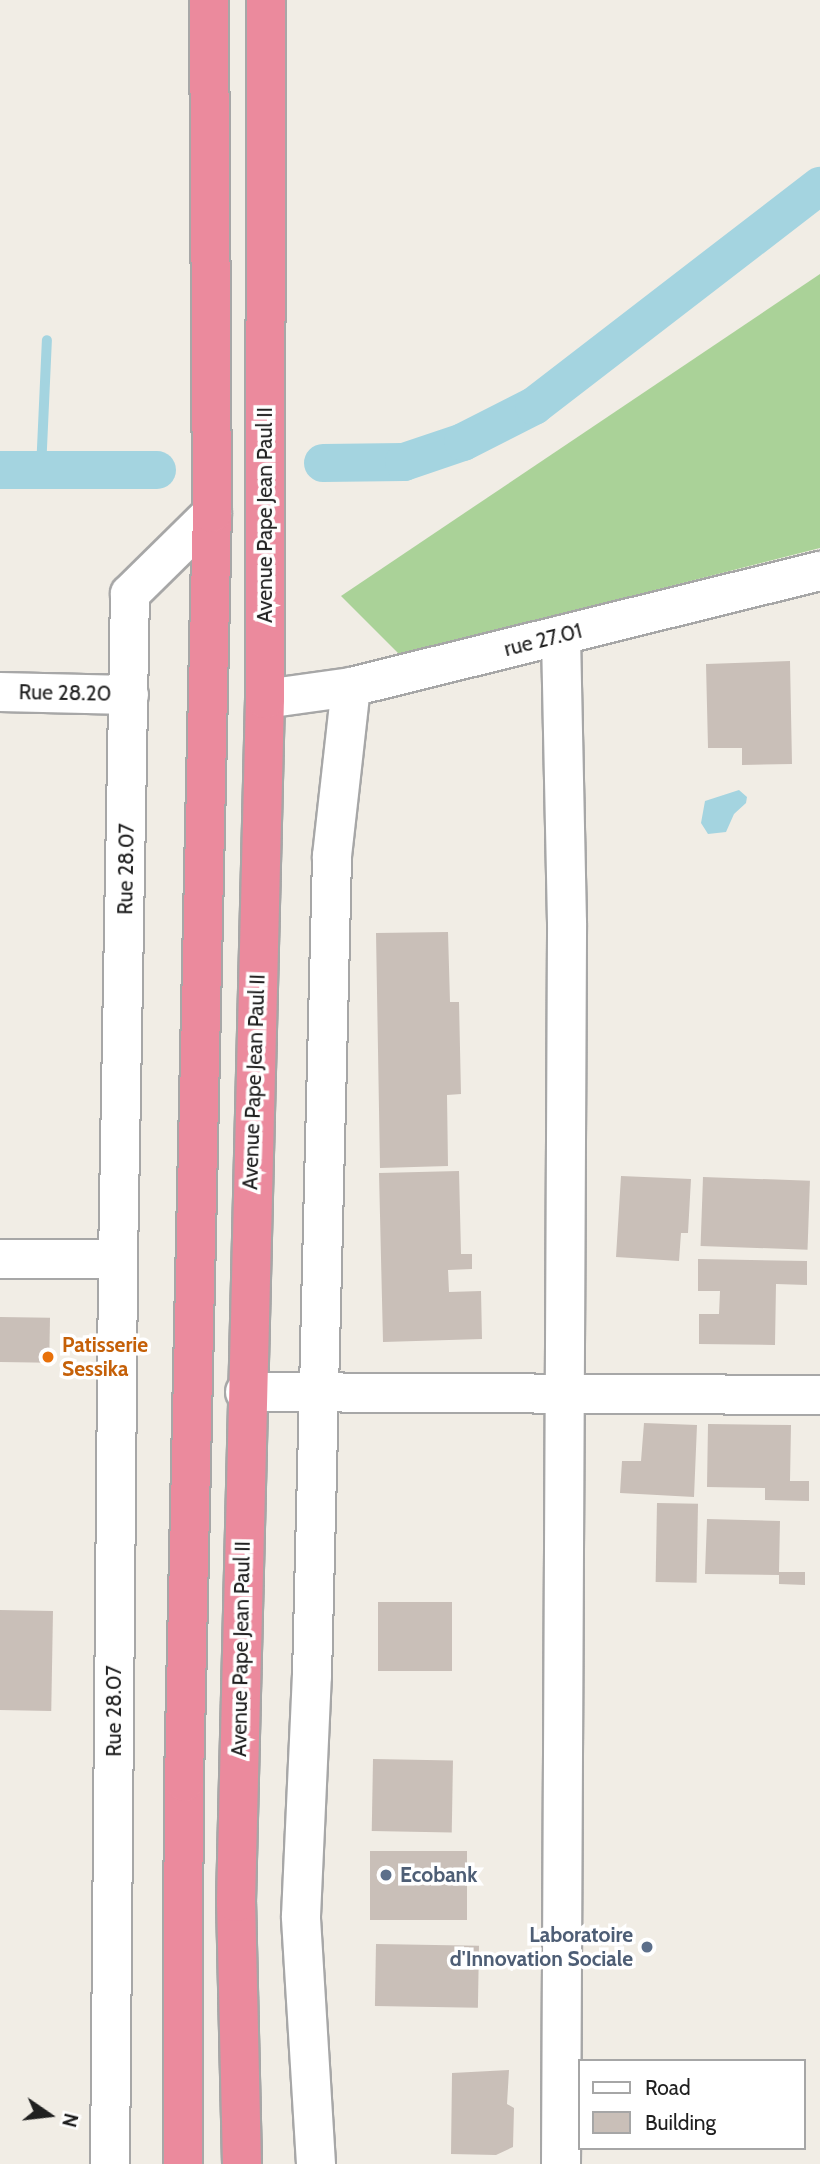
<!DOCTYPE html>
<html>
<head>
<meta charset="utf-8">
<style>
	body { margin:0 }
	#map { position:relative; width:820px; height:2164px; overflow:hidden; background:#f1ede5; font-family:Cabin,sans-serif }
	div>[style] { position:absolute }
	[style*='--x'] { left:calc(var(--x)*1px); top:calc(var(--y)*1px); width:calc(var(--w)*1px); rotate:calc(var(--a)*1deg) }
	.forest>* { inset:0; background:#aad298 }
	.water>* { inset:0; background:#a4d4e0 }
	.stream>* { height:10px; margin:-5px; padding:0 5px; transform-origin:5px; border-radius:5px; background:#a4d4e0 }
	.canal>* { height:38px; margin:-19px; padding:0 19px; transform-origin:19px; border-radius:19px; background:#a4d4e0 }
	.building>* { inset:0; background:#c9bfb8; transform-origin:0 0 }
	.roads { filter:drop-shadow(2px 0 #a7a7a7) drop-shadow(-2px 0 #a7a7a7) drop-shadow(0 2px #a7a7a7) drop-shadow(0 -2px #a7a7a7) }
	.minor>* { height:38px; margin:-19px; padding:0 19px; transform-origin:19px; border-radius:19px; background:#fff }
	.highway>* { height:38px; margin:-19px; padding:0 19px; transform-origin:19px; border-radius:19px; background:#eb8a9d }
	.dots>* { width:19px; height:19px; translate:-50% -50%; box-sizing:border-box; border:4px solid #fff; border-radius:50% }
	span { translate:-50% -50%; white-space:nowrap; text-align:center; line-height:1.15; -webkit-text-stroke:7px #fff; paint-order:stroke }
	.street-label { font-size:21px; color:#202020 }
	.food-label { font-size:21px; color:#c56008; font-weight:700 }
	.left { translate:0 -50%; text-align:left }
	.service-label { font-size:21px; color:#4e5e75; font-weight:700 }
	.right { translate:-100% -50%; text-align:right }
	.legend { position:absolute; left:578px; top:2059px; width:228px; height:91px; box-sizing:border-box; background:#fff; border:2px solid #a6a6a6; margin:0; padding:9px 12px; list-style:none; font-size:21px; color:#202020 }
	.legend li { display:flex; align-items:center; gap:14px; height:35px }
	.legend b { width:35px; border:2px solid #a6a6a6 }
	.north { position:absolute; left:14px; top:2080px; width:70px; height:70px; -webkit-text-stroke:5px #fff; paint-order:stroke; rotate:104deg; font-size:19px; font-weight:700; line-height:28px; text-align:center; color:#202020 }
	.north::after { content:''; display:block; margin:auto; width:24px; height:32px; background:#202020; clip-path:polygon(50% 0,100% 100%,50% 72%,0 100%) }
</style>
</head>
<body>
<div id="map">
	<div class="forest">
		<i style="clip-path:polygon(820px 274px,820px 548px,400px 655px,341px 596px)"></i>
	</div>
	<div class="water">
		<i style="clip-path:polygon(739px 790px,747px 797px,746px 803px,734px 814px,726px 832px,708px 834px,701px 823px,705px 801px)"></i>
	</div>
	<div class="stream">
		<i style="--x:41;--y:470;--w:130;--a:-87.4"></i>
	</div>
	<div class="canal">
		<i style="--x:323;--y:463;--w:81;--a:-0.7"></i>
		<i style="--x:404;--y:462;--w:62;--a:-18.7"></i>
		<i style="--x:463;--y:442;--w:80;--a:-26.9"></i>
		<i style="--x:534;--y:406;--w:361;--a:-37.6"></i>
		<i style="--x:0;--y:470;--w:157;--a:0"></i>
	</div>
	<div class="building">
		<i style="clip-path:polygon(790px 661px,792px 764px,742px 765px,742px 748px,708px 748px,706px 664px)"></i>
		<i style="clip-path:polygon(448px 932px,450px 1002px,459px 1002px,461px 1094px,447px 1095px,448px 1166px,380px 1168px,376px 933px)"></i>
		<i style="clip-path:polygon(459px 1171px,461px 1254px,472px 1254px,472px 1269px,448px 1270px,449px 1292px,481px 1291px,482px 1339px,383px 1342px,379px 1173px)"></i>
		<i style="clip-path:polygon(621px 1176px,691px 1179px,688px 1233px,681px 1233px,679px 1261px,616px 1257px)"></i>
		<i style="left:703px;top:1177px;width:107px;height:69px;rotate:2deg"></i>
		<i style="clip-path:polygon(698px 1259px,807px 1261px,807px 1285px,776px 1284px,775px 1345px,699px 1344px,699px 1314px,719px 1314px,720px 1291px,698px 1291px)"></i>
		<i style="left:0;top:1317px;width:50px;height:45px;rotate:1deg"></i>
		<i style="clip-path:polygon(644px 1423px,697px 1425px,694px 1497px,620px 1493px,622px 1461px,641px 1461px)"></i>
		<i style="clip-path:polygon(708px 1424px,791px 1425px,790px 1481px,809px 1481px,809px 1501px,765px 1500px,765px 1488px,707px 1487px)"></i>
		<i style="left:657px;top:1503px;width:41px;height:79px;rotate:1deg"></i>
		<i style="clip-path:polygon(707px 1519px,780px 1521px,779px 1572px,805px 1572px,805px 1585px,779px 1584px,779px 1575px,705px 1574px)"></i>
		<i style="left:378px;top:1602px;width:74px;height:69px"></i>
		<i style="left:0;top:1610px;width:53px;height:100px;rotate:1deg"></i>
		<i style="left:373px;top:1759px;width:80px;height:72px;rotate:1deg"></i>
		<i style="left:370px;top:1851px;width:97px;height:69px"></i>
		<i style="left:376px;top:1944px;width:103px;height:62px;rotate:1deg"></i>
		<i style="clip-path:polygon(509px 2070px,507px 2104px,514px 2108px,513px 2147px,496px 2155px,451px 2154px,452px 2073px)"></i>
	</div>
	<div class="roads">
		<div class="minor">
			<i style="--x:0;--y:692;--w:129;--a:1.3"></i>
			<i style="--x:265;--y:699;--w:87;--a:-7.9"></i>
			<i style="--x:351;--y:687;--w:483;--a:-13.9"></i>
			<i style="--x:0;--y:1259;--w:118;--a:0"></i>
			<i style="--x:245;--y:1392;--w:575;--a:0.3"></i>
			<i style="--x:110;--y:2164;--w:905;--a:-89.49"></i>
			<i style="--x:118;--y:1259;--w:665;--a:-88.97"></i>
			<i style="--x:130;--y:594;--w:115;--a:-44.6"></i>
			<i style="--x:316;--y:2164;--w:248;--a:-93.5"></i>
			<i style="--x:301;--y:1916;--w:240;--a:-87.4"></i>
			<i style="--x:312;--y:1676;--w:820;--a:-88.6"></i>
			<i style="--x:332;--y:856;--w:170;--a:-83.6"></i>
			<i style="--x:561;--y:2164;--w:1241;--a:-89.72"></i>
			<i style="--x:567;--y:923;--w:288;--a:-91.2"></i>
		</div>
		<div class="highway">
			<i style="--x:183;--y:2164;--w:382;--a:-89.9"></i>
			<i style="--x:184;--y:1782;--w:1269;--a:-88.74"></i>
			<i style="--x:212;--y:513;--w:513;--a:-90.34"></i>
			<i style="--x:242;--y:2164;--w:262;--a:-91.3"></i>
			<i style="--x:236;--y:1902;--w:1203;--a:-88.62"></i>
			<i style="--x:265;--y:699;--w:699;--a:-89.92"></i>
		</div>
	</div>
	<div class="dots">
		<i style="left:48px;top:1357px;background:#e8710a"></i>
		<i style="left:386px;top:1875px;background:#5c6f8a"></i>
		<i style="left:647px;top:1947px;background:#5c6f8a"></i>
	</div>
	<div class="street-label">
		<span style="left:265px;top:515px;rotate:-90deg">Avenue Pape Jean Paul II</span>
		<span style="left:543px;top:640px;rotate:-14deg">rue 27.01</span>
		<span style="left:65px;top:693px;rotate:1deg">Rue 28.20</span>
		<span style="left:126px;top:869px;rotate:-89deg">Rue 28.07</span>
		<span style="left:254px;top:1082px;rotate:-88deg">Avenue Pape Jean Paul II</span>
		<span style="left:241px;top:1649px;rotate:-89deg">Avenue Pape Jean Paul II</span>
		<span style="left:114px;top:1711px;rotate:-90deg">Rue 28.07</span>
	</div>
	<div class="food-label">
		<span class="left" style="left:62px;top:1357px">Patisserie<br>Sessika</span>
	</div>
	<div class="service-label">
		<span class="left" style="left:400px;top:1875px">Ecobank</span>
		<span class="right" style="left:633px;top:1947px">Laboratoire<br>d'Innovation Sociale</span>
	</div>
	<ul class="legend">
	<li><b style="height:9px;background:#fff"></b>Road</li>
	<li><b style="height:19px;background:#c9bfb8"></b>Building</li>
	</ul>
	<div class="north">N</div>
</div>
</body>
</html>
